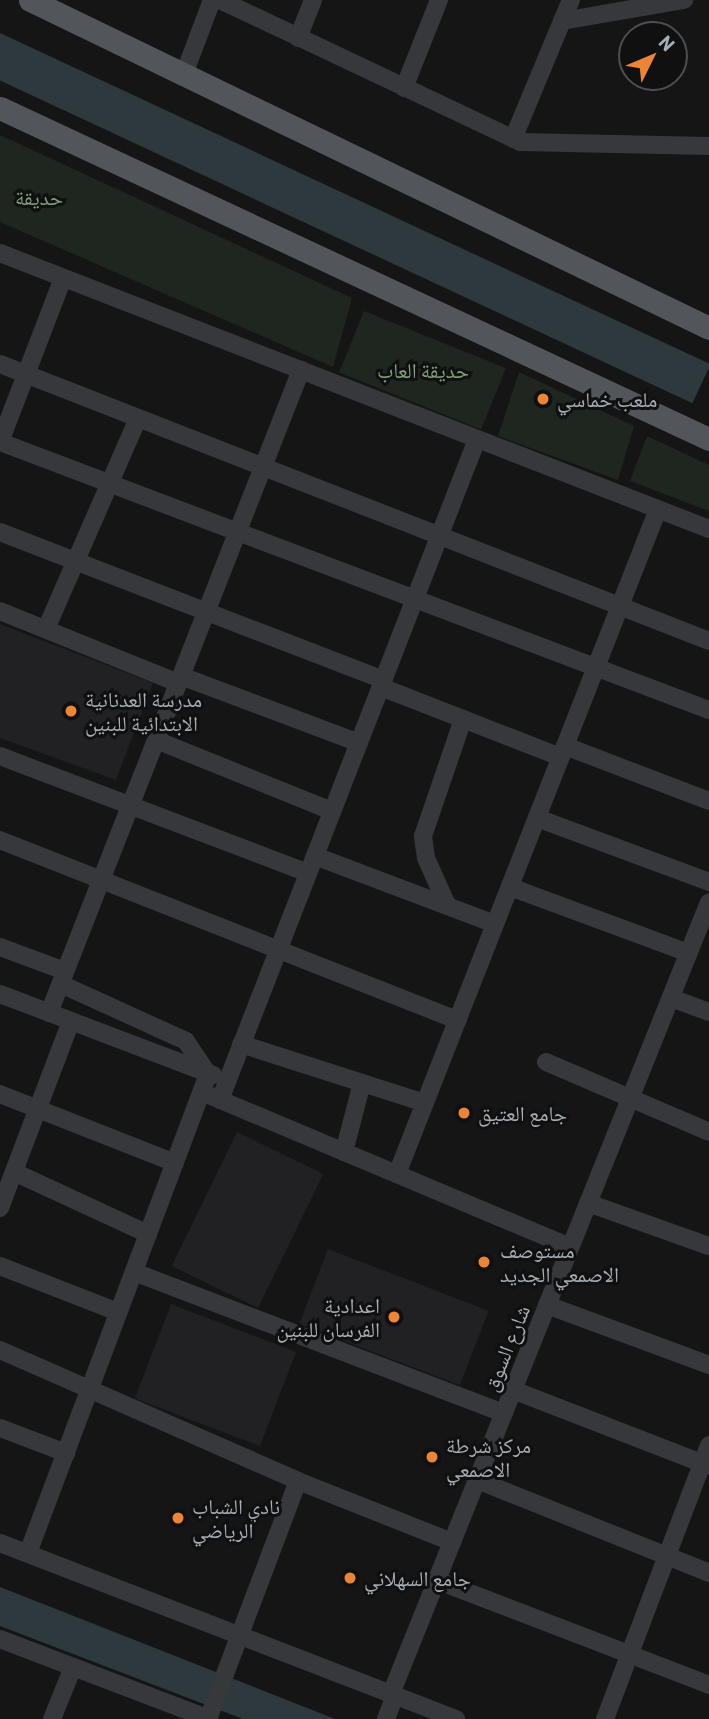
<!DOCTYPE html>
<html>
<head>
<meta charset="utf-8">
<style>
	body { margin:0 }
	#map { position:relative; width:709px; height:1719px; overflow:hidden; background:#151516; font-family:Barlow,"Noto Naskh Arabic",sans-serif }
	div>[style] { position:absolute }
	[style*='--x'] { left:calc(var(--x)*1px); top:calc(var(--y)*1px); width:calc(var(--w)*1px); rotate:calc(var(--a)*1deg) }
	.built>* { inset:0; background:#212123; transform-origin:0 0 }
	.green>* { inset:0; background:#1f261f; transform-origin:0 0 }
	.water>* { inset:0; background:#2d393c; transform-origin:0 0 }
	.minor>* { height:18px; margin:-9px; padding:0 9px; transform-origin:9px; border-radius:9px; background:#36383b }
	.major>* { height:23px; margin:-11.5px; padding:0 11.5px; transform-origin:11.5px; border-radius:11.5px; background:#52565a }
	.dots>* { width:19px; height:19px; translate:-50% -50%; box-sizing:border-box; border:4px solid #101011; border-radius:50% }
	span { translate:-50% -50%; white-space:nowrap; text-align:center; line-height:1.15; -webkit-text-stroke:6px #101011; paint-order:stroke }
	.park-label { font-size:21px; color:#84a17e }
	.poi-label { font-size:21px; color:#a7afb6 }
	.left { translate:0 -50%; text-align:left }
	.right { translate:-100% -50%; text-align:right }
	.street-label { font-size:21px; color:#a7afb6 }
	.north { position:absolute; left:618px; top:21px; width:70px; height:70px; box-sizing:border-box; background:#101011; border:2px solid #4c5053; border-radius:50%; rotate:47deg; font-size:19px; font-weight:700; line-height:28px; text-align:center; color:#a7afb6 }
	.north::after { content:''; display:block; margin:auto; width:24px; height:32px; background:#ed8537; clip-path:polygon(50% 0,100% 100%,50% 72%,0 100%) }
</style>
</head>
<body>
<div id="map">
	<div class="built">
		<i style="clip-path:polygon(0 624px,153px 683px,116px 780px,0 738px)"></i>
		<i style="left:237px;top:1132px;width:96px;height:149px;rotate:26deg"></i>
		<i style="left:328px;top:1249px;width:172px;height:80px;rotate:21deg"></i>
		<i style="left:171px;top:1304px;width:134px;height:101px;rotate:21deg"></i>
	</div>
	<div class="green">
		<i style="clip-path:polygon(0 135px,352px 298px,333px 367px,0 222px)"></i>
		<i style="left:364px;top:311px;width:153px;height:66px;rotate:22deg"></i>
		<i style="clip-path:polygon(519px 372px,634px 426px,618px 480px,498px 436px)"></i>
		<i style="clip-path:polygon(647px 436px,709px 465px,709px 511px,630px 481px)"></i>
	</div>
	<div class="water">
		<i style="left:0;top:33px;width:784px;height:43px;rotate:25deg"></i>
		<i style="clip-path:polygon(0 1587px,335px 1719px,243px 1719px,0 1626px)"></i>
	</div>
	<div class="minor">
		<i style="--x:220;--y:0;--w:332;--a:25.3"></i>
		<i style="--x:520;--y:142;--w:189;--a:1.2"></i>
		<i style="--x:562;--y:21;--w:124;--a:-9.8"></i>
		<i style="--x:298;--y:38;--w:41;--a:-68.5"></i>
		<i style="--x:183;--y:77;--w:82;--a:-69.4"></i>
		<i style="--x:404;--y:88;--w:95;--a:-68.3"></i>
		<i style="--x:513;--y:139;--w:151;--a:-67.4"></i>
		<i style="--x:0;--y:253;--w:761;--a:21.27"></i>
		<i style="--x:0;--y:364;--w:761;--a:21.34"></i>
		<i style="--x:0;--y:442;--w:758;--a:20.71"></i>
		<i style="--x:0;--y:442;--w:176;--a:-69"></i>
		<i style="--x:0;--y:532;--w:411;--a:21.1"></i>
		<i style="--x:0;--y:611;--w:192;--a:22"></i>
		<i style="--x:46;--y:629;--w:230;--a:-66.4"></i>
		<i style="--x:181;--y:676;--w:190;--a:20.6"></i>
		<i style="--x:381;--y:687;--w:193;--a:21.3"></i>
		<i style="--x:156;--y:740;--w:190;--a:22"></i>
		<i style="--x:565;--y:746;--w:154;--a:20.9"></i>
		<i style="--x:0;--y:756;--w:329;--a:20.8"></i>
		<i style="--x:537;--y:818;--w:184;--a:20.4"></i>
		<i style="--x:0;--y:840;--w:492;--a:21.5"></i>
		<i style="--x:315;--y:856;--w:192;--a:20.7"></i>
		<i style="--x:510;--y:887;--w:190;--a:20.3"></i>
		<i style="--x:447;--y:905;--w:51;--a:-114.1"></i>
		<i style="--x:426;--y:858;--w:22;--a:-98"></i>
		<i style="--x:423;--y:836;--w:124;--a:-71.1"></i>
		<i style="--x:0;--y:947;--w:69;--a:20.3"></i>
		<i style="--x:0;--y:994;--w:228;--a:20.8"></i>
		<i style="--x:671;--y:998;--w:40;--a:20.2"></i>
		<i style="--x:49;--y:1013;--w:691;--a:-68.6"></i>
		<i style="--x:241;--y:1044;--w:193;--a:17.8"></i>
		<i style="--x:546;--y:1062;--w:177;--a:23.2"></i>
		<i style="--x:0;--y:1094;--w:188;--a:21.5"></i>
		<i style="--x:211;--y:1096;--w:389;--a:22.8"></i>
		<i style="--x:220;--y:1100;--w:709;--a:-68.75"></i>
		<i style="--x:344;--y:1152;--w:71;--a:-75.4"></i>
		<i style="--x:14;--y:1172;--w:148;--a:24.8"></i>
		<i style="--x:397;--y:1174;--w:714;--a:-68.57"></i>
		<i style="--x:588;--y:1203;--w:128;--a:19.6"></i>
		<i style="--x:0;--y:1208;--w:200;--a:-69.2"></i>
		<i style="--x:0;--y:1266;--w:127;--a:21.3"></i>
		<i style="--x:134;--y:1272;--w:396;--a:20.9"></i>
		<i style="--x:547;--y:1305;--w:173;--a:20.3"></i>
		<i style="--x:0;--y:1350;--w:326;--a:23.7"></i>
		<i style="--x:298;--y:1481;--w:166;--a:21.6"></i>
		<i style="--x:513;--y:1390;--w:210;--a:21.2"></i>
		<i style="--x:0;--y:1428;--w:71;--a:20.7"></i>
		<i style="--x:477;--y:1480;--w:250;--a:21.8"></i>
		<i style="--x:0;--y:1543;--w:489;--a:21.1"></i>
		<i style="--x:28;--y:1553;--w:512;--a:-69.4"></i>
		<i style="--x:208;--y:1074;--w:40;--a:-124"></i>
		<i style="--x:186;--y:1041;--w:137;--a:-155.5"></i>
		<i style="--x:436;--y:1580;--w:292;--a:21"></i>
		<i style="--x:0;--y:1639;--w:224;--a:20.9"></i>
		<i style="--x:391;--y:1694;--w:853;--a:-68.12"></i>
		<i style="--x:52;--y:1719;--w:56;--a:-68"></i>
		<i style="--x:208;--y:1719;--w:254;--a:-69.3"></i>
		<i style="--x:386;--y:1719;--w:25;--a:-69"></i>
		<i style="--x:605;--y:1719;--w:293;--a:-69.2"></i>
	</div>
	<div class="major">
		<i style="--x:30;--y:0;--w:754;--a:25.78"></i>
		<i style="--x:0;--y:108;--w:782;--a:25.03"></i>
	</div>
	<div class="dots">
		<i style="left:543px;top:399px;background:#ed8537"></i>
		<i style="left:71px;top:711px;background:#ed8537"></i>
		<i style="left:464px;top:1113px;background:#ed8537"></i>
		<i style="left:484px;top:1262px;background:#ed8537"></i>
		<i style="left:394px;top:1317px;background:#ed8537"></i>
		<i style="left:432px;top:1457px;background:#ed8537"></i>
		<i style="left:178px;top:1518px;background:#ed8537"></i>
		<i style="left:350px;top:1578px;background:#ed8537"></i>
	</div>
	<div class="park-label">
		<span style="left:39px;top:197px">حديقة</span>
		<span style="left:423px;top:370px">حديقة العاب</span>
	</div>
	<div class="poi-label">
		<span class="left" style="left:557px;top:399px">ملعب خماسي</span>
		<span class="left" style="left:85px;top:711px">مدرسة العدنانية<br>الابتدائية للبنين</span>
		<span class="left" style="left:478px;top:1113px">جامع العتيق</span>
		<span class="left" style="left:500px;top:1262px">مستوصف<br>الاصمعي الجديد</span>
		<span class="right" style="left:380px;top:1317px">اعدادية<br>الفرسان للبنين</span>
		<span class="left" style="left:446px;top:1457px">مركز شرطة<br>الاصمعي</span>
		<span class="left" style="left:192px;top:1518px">نادي الشباب<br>الرياضي</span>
		<span class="left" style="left:364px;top:1578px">جامع السهلاني</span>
	</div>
	<div class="street-label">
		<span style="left:506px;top:1348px;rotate:-68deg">شارع السوق</span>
	</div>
	<div class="north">N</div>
</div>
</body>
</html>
